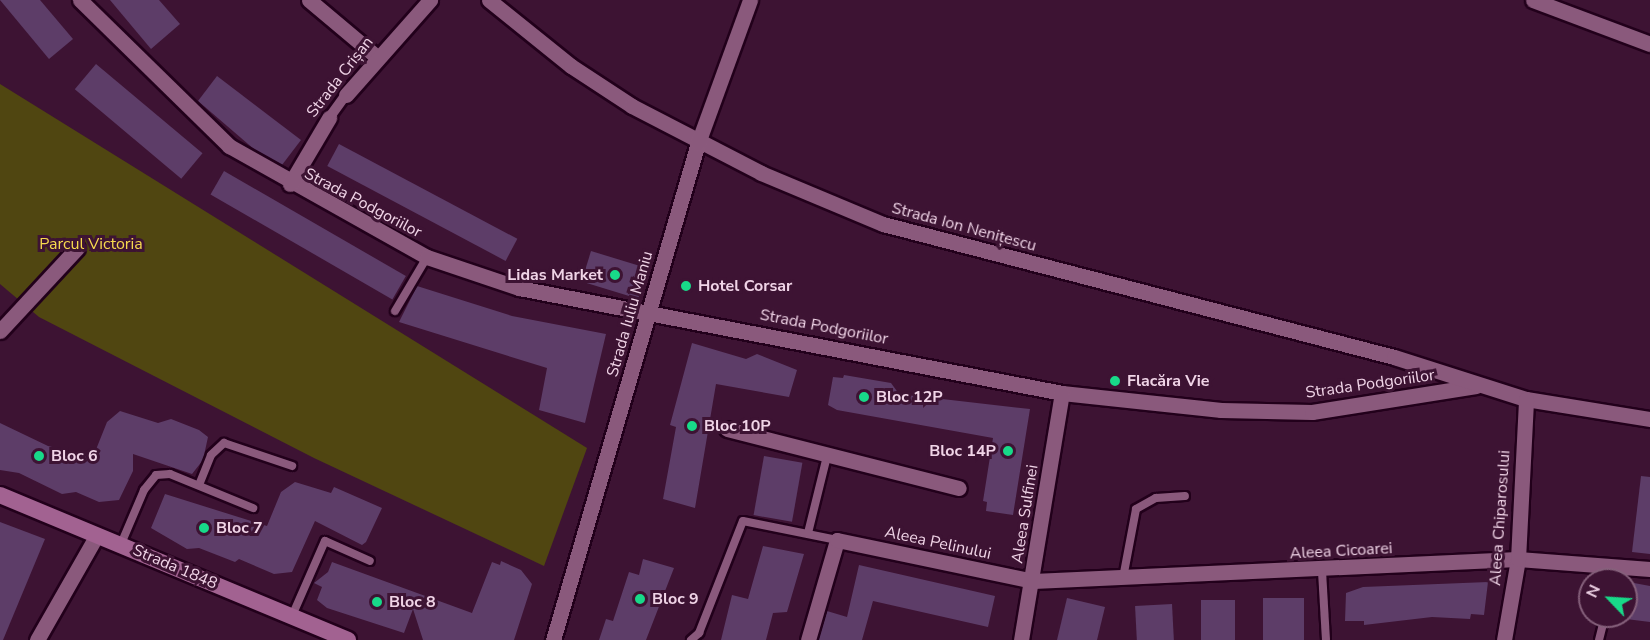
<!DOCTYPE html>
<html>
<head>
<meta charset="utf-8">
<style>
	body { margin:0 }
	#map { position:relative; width:1650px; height:640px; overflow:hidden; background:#3d1333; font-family:"Nunito Sans",sans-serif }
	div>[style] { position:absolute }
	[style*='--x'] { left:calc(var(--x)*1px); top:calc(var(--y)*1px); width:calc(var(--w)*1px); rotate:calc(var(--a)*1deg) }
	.green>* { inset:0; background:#504611 }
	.building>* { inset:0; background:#5d3d68; transform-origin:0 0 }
	.roads { filter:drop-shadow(2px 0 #22001b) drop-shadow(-2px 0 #22001b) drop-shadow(0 2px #22001b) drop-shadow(0 -2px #22001b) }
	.service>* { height:8px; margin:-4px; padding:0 4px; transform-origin:4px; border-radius:4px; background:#8a597c }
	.pedestrian>* { height:10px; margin:-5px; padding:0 5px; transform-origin:5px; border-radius:5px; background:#8a597c }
	.minor>* { height:15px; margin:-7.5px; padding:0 7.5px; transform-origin:7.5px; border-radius:7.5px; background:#8a597c }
	.secondary>* { height:16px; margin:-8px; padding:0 8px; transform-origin:8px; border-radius:8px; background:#a26291 }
	.dots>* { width:16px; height:16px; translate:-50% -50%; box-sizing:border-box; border:3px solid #3d1333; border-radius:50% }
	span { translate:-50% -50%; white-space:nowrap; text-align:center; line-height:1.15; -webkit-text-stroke:6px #3d1333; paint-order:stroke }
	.street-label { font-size:16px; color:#f0d4e7 }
	.park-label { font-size:16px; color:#f6da4e }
	.poi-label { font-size:16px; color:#f0d4e7; font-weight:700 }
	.right { translate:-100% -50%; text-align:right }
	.left { translate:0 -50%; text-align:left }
	.north { position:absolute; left:1578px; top:568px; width:60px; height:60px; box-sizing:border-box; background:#3d1333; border:2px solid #85607b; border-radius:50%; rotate:295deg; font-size:16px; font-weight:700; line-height:24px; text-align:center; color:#f0d4e7 }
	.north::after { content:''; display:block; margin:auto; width:21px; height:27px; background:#18d989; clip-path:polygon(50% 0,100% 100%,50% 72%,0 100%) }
</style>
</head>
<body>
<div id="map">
	<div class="green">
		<i style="clip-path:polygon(0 84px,587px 448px,544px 566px,314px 458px,39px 317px,0 284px)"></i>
	</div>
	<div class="building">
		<i style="clip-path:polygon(0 0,40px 0,73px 39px,49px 59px)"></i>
		<i style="clip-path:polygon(110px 0,159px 0,180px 24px,151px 49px)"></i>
		<i style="left:96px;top:64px;width:139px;height:33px;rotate:40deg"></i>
		<i style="clip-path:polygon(217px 76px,301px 140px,282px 165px,255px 150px,198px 101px)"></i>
		<i style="left:339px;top:144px;width:202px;height:25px;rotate:28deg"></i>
		<i style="left:224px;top:171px;width:210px;height:27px;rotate:30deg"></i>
		<i style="left:591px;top:251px;width:59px;height:32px;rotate:17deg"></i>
		<i style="clip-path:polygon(417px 286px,512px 316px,606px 334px,585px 423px,539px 410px,547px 368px,399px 322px)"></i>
		<i style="clip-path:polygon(692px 343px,746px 359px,757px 354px,797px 370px,789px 397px,716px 384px,695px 508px,663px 499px,676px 427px,670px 425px)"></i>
		<i style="clip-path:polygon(844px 375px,891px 383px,899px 394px,1030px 409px,1013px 515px,986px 511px,987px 502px,983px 501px,993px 438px,837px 410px,828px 405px,833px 377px,843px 378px)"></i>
		<i style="clip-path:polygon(120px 411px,158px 423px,171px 419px,199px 430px,208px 437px,203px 460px,192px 474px,133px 454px,133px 471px,119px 500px,99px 502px,76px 492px,62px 494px,19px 473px,0 470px,0 423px,48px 446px,93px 457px,107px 422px)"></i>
		<i style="left:764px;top:456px;width:39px;height:60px;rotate:10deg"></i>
		<i style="clip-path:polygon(1641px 476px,1650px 477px,1650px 554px,1632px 552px)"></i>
		<i style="clip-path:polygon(295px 482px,331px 493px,334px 487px,382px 508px,366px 542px,362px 545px,315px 521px,292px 572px,274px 574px,239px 559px,235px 562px,199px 548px,187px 549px,151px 528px,165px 494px,267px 526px,281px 492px)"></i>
		<i style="clip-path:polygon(0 522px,45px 539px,3px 640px,0 640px)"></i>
		<i style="clip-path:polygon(763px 546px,804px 554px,787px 612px,773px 613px,766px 640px,721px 640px,732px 595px,748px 599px)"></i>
		<i style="clip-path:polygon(643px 559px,674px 568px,646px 640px,599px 640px,606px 619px,613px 621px,629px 572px,639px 575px)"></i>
		<i style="clip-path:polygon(501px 561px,521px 570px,532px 584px,514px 640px,423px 640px,413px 609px,404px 633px,327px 608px,317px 600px,322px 587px,314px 583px,328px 572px,332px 562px,472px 613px,492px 562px,500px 565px)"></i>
		<i style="clip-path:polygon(859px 565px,995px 596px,988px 627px,873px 601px,862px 640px,818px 640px,827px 611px,847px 617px)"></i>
		<i style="clip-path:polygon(1488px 582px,1484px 615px,1471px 614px,1470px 619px,1432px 617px,1364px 625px,1364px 621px,1345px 621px,1346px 593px,1363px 587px)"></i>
		<i style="clip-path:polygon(1634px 583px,1650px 586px,1650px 622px,1626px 619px,1626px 584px)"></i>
		<i style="clip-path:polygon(1067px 598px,1105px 607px,1097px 640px,1057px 640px)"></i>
		<i style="left:1263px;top:598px;width:41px;height:42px"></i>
		<i style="left:1201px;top:600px;width:34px;height:40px"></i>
		<i style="left:1172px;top:604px;width:36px;height:37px;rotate:87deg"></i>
	</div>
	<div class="roads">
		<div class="service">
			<i style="--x:395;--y:311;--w:63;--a:-59.3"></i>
			<i style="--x:199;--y:485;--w:32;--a:-68"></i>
			<i style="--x:211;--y:455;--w:18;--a:-43"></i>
			<i style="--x:224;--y:443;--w:72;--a:18.7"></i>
			<i style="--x:808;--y:533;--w:79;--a:-76.1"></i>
			<i style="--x:121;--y:544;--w:59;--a:-66.9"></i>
			<i style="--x:144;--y:490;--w:19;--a:-51"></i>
			<i style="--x:156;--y:475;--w:14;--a:-4"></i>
			<i style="--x:170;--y:474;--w:90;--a:22.3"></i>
			<i style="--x:1322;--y:571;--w:69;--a:86.7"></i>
			<i style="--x:1123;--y:578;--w:70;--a:-79.3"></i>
			<i style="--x:1136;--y:509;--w:23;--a:-29"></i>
			<i style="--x:1156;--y:498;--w:29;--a:-4"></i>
			<i style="--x:1613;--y:580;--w:14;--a:-78"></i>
			<i style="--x:292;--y:616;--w:82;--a:-66.3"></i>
			<i style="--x:325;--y:541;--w:49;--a:24"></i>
			<i style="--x:691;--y:640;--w:11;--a:-41"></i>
			<i style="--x:699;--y:633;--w:120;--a:-68.6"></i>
			<i style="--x:743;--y:521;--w:96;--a:11.4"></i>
			<i style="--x:1599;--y:640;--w:25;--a:-76"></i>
		</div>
		<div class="pedestrian">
			<i style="--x:329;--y:118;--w:29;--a:-54"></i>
		</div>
		<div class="minor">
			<i style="--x:80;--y:0;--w:209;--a:44.4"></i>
			<i style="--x:229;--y:146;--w:227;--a:29.3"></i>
			<i style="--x:427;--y:257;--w:97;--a:18.6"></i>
			<i style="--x:519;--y:288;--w:553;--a:10.94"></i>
			<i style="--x:1062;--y:393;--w:160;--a:6.1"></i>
			<i style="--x:1221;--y:410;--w:91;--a:1.3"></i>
			<i style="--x:1312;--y:412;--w:166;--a:-9"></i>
			<i style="--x:309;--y:0;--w:89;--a:40"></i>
			<i style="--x:489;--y:0;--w:105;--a:38.8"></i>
			<i style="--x:571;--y:66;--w:73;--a:33.3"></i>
			<i style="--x:632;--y:106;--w:145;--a:27.4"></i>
			<i style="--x:761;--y:173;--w:132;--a:22.7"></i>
			<i style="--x:883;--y:224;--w:528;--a:14.59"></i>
			<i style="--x:1394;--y:357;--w:139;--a:17.7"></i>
			<i style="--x:1526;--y:399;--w:126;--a:9.2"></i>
			<i style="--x:1533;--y:0;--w:125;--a:20.6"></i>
			<i style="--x:346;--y:95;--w:127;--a:-48.5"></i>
			<i style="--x:290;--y:184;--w:77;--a:-59.4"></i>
			<i style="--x:0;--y:331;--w:113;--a:-47.1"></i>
			<i style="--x:727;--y:429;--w:239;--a:14.3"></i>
			<i style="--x:37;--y:640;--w:121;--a:-60.3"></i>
			<i style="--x:553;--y:640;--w:518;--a:-73.74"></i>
			<i style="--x:698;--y:143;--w:152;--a:-70"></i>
			<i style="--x:808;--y:640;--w:104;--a:-73.8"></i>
			<i style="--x:837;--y:540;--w:200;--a:11.8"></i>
			<i style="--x:1033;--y:581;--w:485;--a:-2.6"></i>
			<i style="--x:1518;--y:559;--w:132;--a:4.3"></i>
			<i style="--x:1021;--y:640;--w:250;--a:-80.6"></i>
			<i style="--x:1504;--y:640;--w:82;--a:-80.2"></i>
			<i style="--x:1518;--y:559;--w:160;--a:-87.1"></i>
		</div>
		<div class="secondary">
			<i style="--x:0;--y:495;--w:377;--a:22.6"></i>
		</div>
	</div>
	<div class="dots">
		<i style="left:615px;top:275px;background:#18d989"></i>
		<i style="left:686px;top:286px;background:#18d989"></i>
		<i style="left:1115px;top:381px;background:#18d989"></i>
		<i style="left:864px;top:397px;background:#18d989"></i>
		<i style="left:692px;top:426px;background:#18d989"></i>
		<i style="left:1008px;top:451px;background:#18d989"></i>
		<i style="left:39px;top:456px;background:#18d989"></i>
		<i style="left:204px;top:528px;background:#18d989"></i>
		<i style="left:640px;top:599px;background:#18d989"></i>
		<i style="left:377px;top:602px;background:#18d989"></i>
	</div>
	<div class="street-label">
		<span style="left:340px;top:77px;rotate:-52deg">Strada Crișan</span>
		<span style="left:363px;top:203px;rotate:28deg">Strada Podgoriilor</span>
		<span style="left:964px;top:227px;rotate:15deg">Strada Ion Nenițescu</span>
		<span style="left:630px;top:314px;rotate:-74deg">Strada Iuliu Maniu</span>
		<span style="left:824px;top:327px;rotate:11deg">Strada Podgoriilor</span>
		<span style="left:1370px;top:384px;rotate:-8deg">Strada Podgoriilor</span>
		<span style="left:1025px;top:514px;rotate:-81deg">Aleea Sulfinei</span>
		<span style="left:1500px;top:518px;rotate:-86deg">Aleea Chiparosului</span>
		<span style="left:938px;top:543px;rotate:12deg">Aleea Pelinului</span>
		<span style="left:1341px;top:551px;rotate:-3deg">Aleea Cicoarei</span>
		<span style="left:175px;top:567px;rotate:23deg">Strada 1848</span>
	</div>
	<div class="park-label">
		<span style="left:91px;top:244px">Parcul Victoria</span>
	</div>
	<div class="poi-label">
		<span class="right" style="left:603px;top:275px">Lidas Market</span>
		<span class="left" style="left:698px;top:286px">Hotel Corsar</span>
		<span class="left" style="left:1127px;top:381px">Flacăra Vie</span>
		<span class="left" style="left:876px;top:397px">Bloc 12P</span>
		<span class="left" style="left:704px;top:426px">Bloc 10P</span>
		<span class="right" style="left:996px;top:451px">Bloc 14P</span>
		<span class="left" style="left:51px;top:456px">Bloc 6</span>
		<span class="left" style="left:216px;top:528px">Bloc 7</span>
		<span class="left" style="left:652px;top:599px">Bloc 9</span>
		<span class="left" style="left:389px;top:602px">Bloc 8</span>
	</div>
	<div class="north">N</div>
</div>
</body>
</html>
